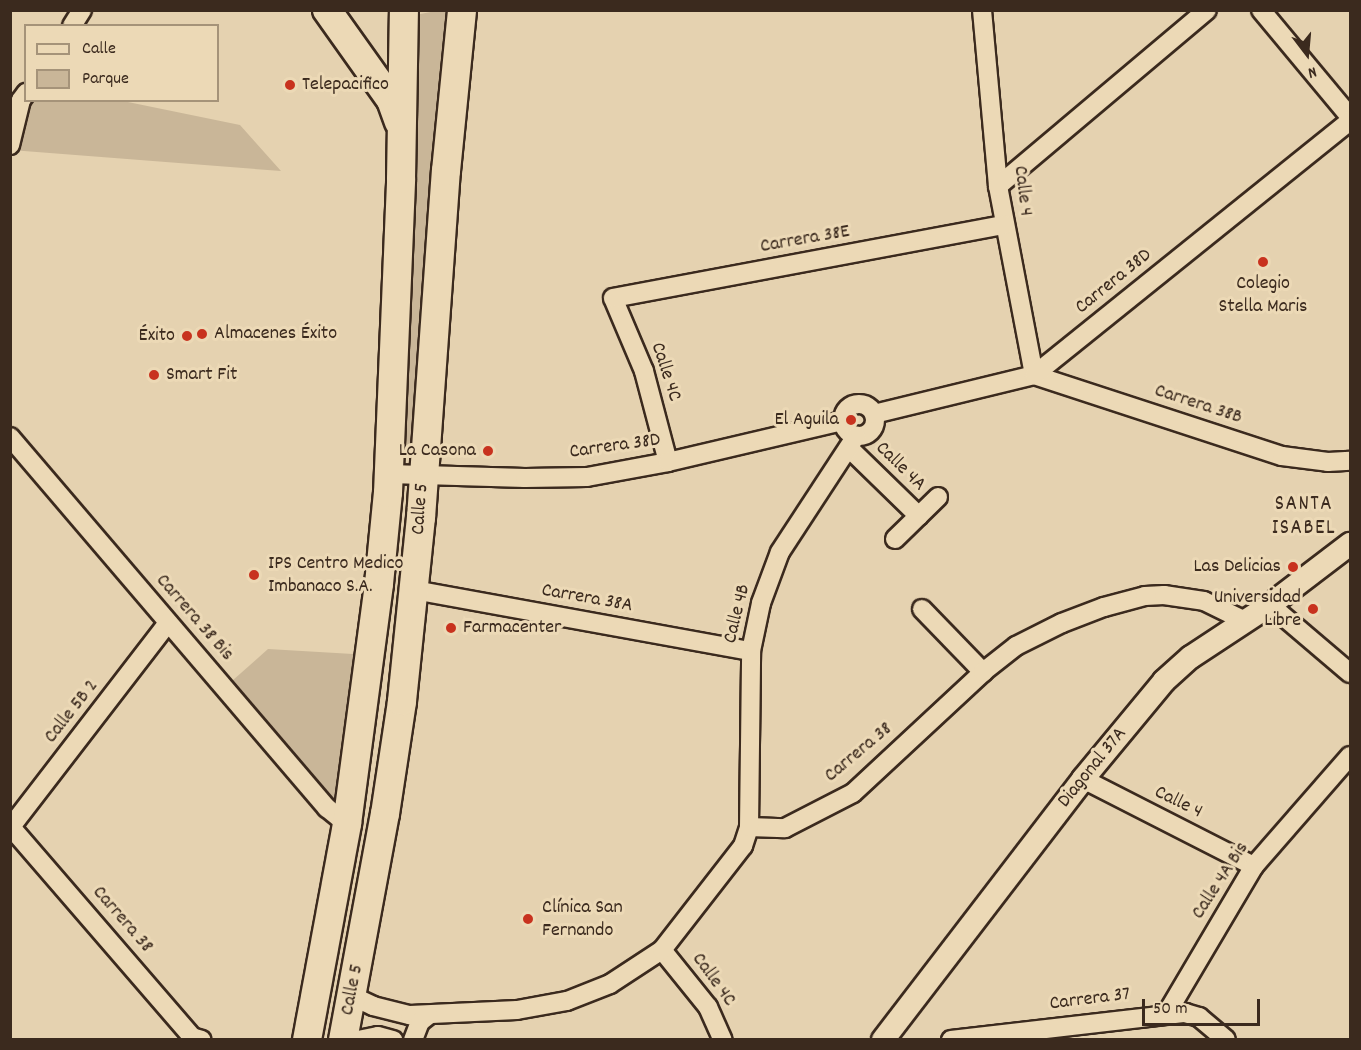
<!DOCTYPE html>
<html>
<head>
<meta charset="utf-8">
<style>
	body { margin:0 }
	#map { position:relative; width:1361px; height:1050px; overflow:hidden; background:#e5d2b0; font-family:Dekko,sans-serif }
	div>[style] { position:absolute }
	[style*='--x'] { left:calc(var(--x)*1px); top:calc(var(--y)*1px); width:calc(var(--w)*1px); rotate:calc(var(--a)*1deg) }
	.green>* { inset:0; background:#c9b698 }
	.roads { filter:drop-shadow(2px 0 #3b2a1e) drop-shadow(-2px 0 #3b2a1e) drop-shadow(0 2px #3b2a1e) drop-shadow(0 -2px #3b2a1e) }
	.minor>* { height:18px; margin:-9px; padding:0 9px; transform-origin:9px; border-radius:9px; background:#ecd9b6 }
	.minor>.ring { margin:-9px; padding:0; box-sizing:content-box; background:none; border:18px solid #ecd9b6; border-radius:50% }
	.tertiary>* { height:22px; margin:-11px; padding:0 11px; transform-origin:11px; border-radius:11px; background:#ecd9b6 }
	.primary>* { height:28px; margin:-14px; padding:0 14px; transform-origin:14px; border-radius:14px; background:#ecd9b6 }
	.dots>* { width:16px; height:16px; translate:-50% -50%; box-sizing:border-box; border:3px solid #ecd9b6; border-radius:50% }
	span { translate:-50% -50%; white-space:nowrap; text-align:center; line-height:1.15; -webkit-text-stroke:6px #ecd9b6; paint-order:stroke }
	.poi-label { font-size:20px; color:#3b2a1e }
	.left { translate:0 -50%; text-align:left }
	.right { translate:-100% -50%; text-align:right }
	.street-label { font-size:20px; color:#3b2a1e }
	.neighbourhood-label { font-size:21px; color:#3b2a1e; letter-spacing:1.5px }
	.frame { position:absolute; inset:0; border:12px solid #3b2a1e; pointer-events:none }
	.legend { position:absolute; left:24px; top:24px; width:195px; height:78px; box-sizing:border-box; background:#ecd9b6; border:2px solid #a59379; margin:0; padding:8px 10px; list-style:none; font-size:18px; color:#3b2a1e }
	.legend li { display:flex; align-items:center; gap:12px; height:30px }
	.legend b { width:30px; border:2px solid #a59379 }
	.north { position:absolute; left:1277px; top:24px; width:60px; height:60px; -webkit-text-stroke:4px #ecd9b6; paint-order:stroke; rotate:164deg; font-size:16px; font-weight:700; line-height:24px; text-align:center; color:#3b2a1e }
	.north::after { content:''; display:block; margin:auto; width:21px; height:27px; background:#3b2a1e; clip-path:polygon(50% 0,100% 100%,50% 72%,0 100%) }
	.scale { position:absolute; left:1142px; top:999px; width:118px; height:27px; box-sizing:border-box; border:3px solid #3b2a1e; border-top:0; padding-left:8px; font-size:18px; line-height:21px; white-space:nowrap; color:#3b2a1e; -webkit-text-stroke:4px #ecd9b6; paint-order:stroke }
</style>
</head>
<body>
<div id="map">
	<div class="green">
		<i style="clip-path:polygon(436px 11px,462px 11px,446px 171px,433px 138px,416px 454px,398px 453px,415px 15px)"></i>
		<i style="clip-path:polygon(10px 98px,26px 100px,123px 101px,240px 125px,281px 171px,11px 150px)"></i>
		<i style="clip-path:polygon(268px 649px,370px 655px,347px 824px,224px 688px)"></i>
	</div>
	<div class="roads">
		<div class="minor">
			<i style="--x:982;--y:10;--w:177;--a:84.8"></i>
			<i style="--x:998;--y:186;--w:192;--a:79.2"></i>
			<i style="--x:1261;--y:10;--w:139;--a:50.2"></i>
			<i style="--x:72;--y:26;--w:19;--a:-58"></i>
			<i style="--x:10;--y:145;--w:46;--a:-76.3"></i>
			<i style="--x:21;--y:100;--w:9;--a:-54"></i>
			<i style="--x:998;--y:186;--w:273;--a:-40.1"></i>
			<i style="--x:1034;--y:375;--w:261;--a:18.1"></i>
			<i style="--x:1282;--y:456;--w:46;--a:7.4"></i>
			<i style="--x:1328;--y:462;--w:22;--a:-3"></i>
			<i class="ring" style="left:843px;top:404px;width:14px;height:14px"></i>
			<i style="--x:874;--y:414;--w:165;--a:-13.7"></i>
			<i style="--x:1034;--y:375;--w:405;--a:-38.8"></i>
			<i style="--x:10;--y:437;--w:488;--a:49.5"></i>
			<i style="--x:327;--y:808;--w:26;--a:39"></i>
			<i style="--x:850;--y:449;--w:96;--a:44.2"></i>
			<i style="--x:668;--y:462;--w:94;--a:-104.8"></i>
			<i style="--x:644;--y:371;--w:79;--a:-113"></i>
			<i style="--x:613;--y:298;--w:398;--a:-10.6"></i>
			<i style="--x:389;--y:474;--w:136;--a:1.7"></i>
			<i style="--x:525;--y:478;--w:62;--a:-0.9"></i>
			<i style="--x:587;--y:477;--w:82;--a:-10.5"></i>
			<i style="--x:668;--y:462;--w:180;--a:-13.2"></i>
			<i style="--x:895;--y:539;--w:60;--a:-44.3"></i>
			<i style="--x:414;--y:590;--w:342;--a:10.3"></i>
			<i style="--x:1270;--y:605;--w:105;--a:40.4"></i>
			<i style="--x:922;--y:609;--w:88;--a:45.9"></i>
			<i style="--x:1083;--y:779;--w:192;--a:27"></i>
			<i style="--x:10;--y:826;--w:279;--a:49.2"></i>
			<i style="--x:192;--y:1037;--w:10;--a:17"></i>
			<i style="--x:749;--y:827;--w:36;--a:2"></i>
			<i style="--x:785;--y:828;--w:76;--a:-27.2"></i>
			<i style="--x:853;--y:793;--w:178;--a:-42.9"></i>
			<i style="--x:983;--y:672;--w:42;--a:-38.2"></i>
			<i style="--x:1016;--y:646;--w:51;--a:-26.6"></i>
			<i style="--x:1062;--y:623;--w:45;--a:-20.9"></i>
			<i style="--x:1104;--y:607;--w:42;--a:-15"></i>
			<i style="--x:1145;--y:596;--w:19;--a:-3"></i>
			<i style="--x:1164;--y:595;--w:40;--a:8.5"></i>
			<i style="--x:1204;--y:601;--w:46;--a:26"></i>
			<i style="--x:10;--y:828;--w:259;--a:-52.4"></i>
			<i style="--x:662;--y:950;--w:73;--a:51.1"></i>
			<i style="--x:708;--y:1007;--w:36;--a:66"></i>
			<i style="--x:352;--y:996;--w:23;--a:25"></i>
			<i style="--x:373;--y:1006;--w:38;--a:14"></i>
			<i style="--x:410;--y:1015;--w:107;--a:-2.7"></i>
			<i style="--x:517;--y:1010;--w:51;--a:-10.2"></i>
			<i style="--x:567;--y:1001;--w:46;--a:-21.6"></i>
			<i style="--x:610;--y:984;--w:62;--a:-33.2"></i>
			<i style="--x:662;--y:950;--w:132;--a:-52.1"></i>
			<i style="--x:743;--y:846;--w:20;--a:-72"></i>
			<i style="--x:749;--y:827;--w:176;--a:-89.3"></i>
			<i style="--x:751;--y:651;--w:49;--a:-78.2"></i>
			<i style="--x:761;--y:603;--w:54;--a:-69.6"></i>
			<i style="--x:780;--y:552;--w:139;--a:-56.8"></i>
			<i style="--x:1167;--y:1013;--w:171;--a:-59.4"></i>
			<i style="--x:1254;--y:866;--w:146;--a:-48.9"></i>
			<i style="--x:358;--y:1040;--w:20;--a:-11"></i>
			<i style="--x:378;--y:1036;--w:16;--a:15"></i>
			<i style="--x:413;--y:1040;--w:19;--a:-69"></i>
			<i style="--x:420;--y:1022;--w:11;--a:-38"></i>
			<i style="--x:951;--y:1040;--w:236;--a:-6.6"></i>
			<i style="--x:1185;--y:1013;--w:15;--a:16"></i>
			<i style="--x:1199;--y:1017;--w:35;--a:40"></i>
		</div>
		<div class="tertiary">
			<i style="--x:883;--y:1040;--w:329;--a:-52.5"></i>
			<i style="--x:1083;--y:779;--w:127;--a:-50.4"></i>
			<i style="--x:1164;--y:681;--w:36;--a:-42"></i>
			<i style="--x:1191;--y:657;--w:95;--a:-33.4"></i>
			<i style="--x:1270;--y:605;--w:101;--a:-37.3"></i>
		</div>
		<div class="primary">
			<i style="--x:327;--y:10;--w:110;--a:54.6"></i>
			<i style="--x:391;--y:100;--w:23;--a:70"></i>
			<i style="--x:307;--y:1040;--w:220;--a:-79.5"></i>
			<i style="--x:347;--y:824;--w:242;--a:-82.4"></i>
			<i style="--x:379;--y:584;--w:91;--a:-84.4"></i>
			<i style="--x:388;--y:493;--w:314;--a:-87.6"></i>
			<i style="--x:401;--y:179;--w:169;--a:-89"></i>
			<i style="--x:343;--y:1040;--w:230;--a:-79.5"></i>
			<i style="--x:385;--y:814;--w:114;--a:-81.4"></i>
			<i style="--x:402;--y:701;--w:184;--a:-84.1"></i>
			<i style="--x:421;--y:518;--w:348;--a:-85.9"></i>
			<i style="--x:446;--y:171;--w:162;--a:-84.3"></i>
		</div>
	</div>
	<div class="dots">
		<i style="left:290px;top:85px;background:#c8321e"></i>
		<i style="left:1263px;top:262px;background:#c8321e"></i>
		<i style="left:202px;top:334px;background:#c8321e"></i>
		<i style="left:187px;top:336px;background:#c8321e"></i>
		<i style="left:154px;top:375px;background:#c8321e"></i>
		<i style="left:851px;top:420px;background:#c8321e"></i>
		<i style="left:488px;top:451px;background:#c8321e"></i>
		<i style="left:1293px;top:567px;background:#c8321e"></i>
		<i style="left:254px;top:575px;background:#c8321e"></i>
		<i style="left:1313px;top:609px;background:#c8321e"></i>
		<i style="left:451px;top:628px;background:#c8321e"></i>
		<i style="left:528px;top:919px;background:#c8321e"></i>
	</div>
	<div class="poi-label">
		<span class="left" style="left:302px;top:85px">Telepacifico</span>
		<span style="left:1263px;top:296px">Colegio<br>Stella Maris</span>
		<span class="left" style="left:214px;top:334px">Almacenes Éxito</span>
		<span class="right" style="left:175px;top:336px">Éxito</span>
		<span class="left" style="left:166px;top:375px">Smart Fit</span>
		<span class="right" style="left:839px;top:420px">El Aguila</span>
		<span class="right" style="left:476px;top:451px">La Casona</span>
		<span class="left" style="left:268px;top:576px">IPS Centro Medico<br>Imbanaco S.A.</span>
		<span class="right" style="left:1281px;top:567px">Las Delicias</span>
		<span class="right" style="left:1301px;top:610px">Universidad<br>Libre</span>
		<span class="left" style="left:463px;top:628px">Farmacenter</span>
		<span class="left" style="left:542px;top:920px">Clínica San<br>Fernando</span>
	</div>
	<div class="street-label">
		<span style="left:1022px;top:191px;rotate:83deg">Calle 4</span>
		<span style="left:805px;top:240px;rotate:-10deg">Carrera 38E</span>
		<span style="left:1114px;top:282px;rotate:-39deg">Carrera 38D</span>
		<span style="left:665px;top:372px;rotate:72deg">Calle 4C</span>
		<span style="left:1198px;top:405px;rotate:18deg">Carrera 38B</span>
		<span style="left:615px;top:447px;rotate:-8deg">Carrera 38D</span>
		<span style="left:900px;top:467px;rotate:44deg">Calle 4A</span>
		<span style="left:421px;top:509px;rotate:-86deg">Calle 5</span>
		<span style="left:587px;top:599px;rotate:10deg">Carrera 38A</span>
		<span style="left:738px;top:614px;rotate:-76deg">Calle 4B</span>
		<span style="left:194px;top:618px;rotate:49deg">Carrera 38 Bis</span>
		<span style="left:72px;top:712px;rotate:-52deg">Calle 5B 2</span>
		<span style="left:859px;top:753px;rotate:-40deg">Carrera 38</span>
		<span style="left:1093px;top:768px;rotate:-51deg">Diagonal 37A</span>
		<span style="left:1178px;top:803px;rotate:26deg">Calle 4</span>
		<span style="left:1221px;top:881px;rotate:-57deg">Calle 4A Bis</span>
		<span style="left:122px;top:920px;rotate:49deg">Carrera 38</span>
		<span style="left:713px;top:980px;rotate:54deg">Calle 4C</span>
		<span style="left:353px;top:990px;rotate:-79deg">Calle 5</span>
		<span style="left:1090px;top:1000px;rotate:-7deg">Carrera 37</span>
	</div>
	<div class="neighbourhood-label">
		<span style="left:1304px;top:517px">SANTA<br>ISABEL</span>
	</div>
	<div class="frame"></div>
	<ul class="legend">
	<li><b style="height:8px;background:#ecd9b6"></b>Calle</li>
	<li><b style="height:16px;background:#c9b698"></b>Parque</li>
	</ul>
	<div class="north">N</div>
	<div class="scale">50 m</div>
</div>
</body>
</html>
